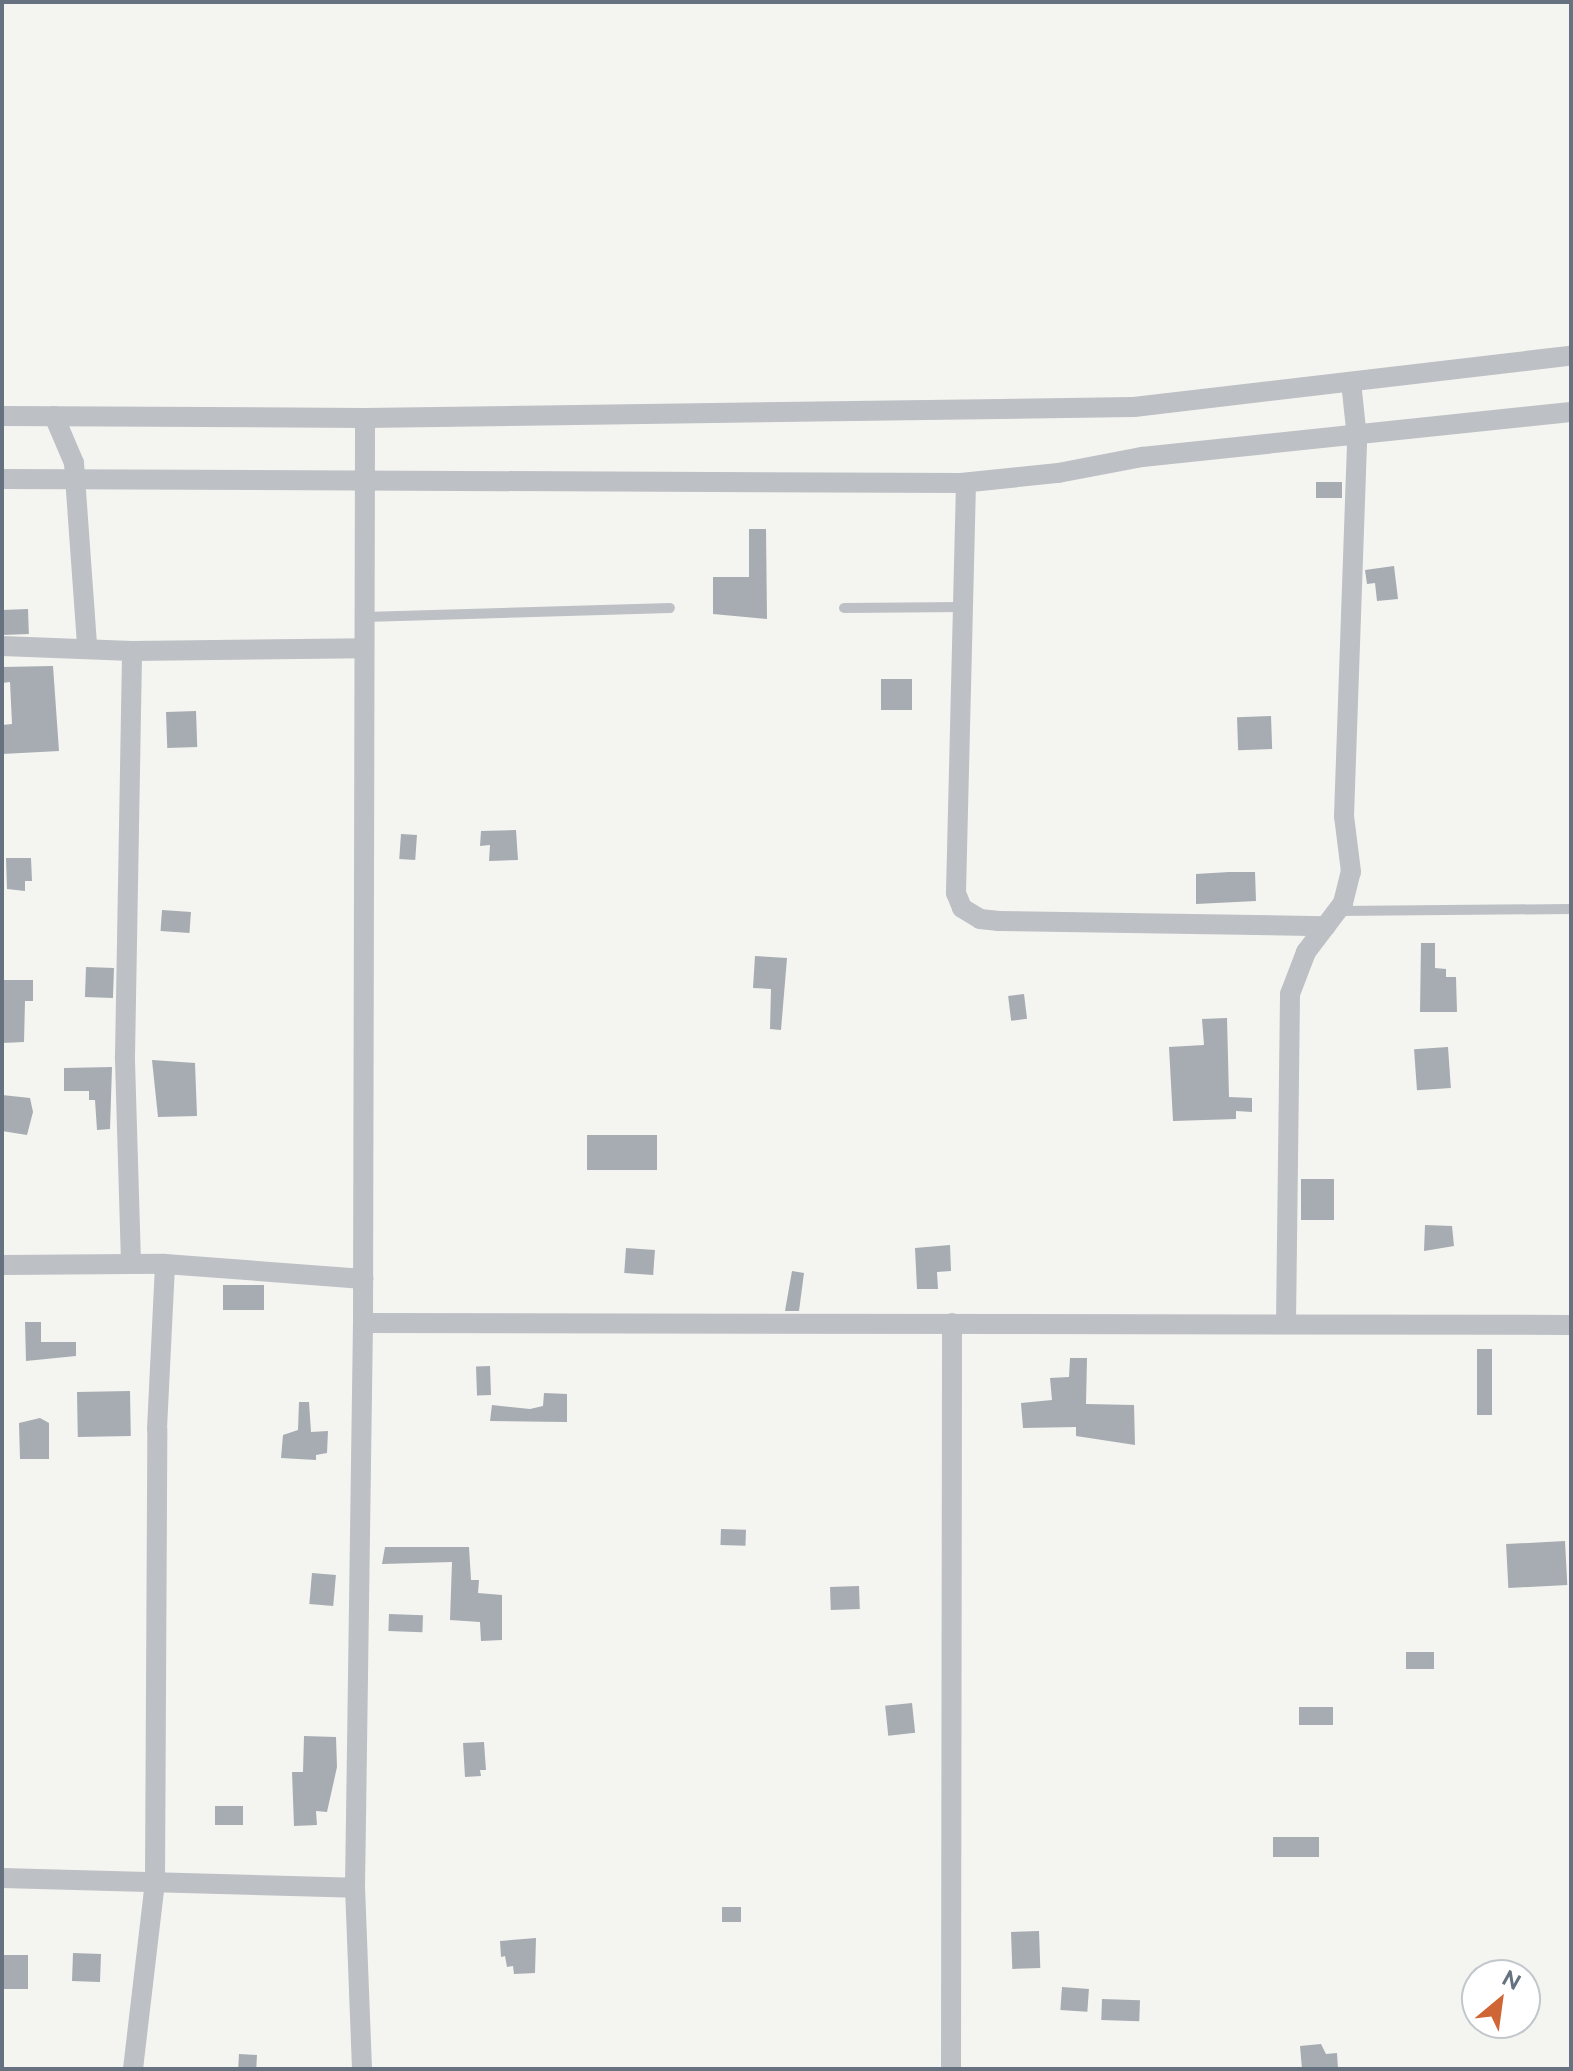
<!DOCTYPE html>
<html>
<head>
<meta charset="utf-8">
<style>
	body { margin:0 }
	#map { position:relative; width:1573px; height:2071px; overflow:hidden; background:#f4f4f1; font-family:Raleway,sans-serif }
	div>[style] { position:absolute }
	[style*='--x'] { left:calc(var(--x)*1px); top:calc(var(--y)*1px); width:calc(var(--w)*1px); rotate:calc(var(--a)*1deg) }
	.building>* { inset:0; background:#a6acb2; transform-origin:0 0 }
	.lane>* { height:10px; margin:-5px; padding:0 5px; transform-origin:5px; border-radius:5px; background:#bdc0c4 }
	.street>* { height:20px; margin:-10px; padding:0 10px; transform-origin:10px; border-radius:10px; background:#bdc0c4 }
	span { translate:-50% -50%; white-space:nowrap; text-align:center; line-height:1.15; -webkit-text-stroke:8px #fff; paint-order:stroke }
	.frame { position:absolute; inset:0; border:4px solid #66727f; pointer-events:none }
	.north { position:absolute; left:1461px; top:1959px; width:80px; height:80px; box-sizing:border-box; background:#fff; border:2px solid #c2c7cc; border-radius:50%; rotate:29deg; font-size:22px; font-weight:700; line-height:32px; text-align:center; color:#66727f }
	.north::after { content:''; display:block; margin:auto; width:28px; height:36px; background:#d06635; clip-path:polygon(50% 0,100% 100%,50% 72%,0 100%) }
</style>
</head>
<body>
<div id="map">
	<div class="building">
		<i style="left:1342px;top:482px;width:16px;height:26px;rotate:90deg"></i>
		<i style="clip-path:polygon(749px 529px,766px 529px,767px 619px,713px 614px,713px 577px,749px 577px)"></i>
		<i style="clip-path:polygon(1394px 566px,1398px 599px,1377px 601px,1375px 583px,1367px 584px,1365px 570px)"></i>
		<i style="left:28px;top:609px;width:25px;height:26px;rotate:88deg"></i>
		<i style="clip-path:polygon(53px 666px,59px 751px,2px 754px,2px 725px,12px 724px,10px 682px,2px 683px,2px 667px)"></i>
		<i style="left:881px;top:679px;width:31px;height:31px"></i>
		<i style="left:196px;top:711px;width:36px;height:30px;rotate:88deg"></i>
		<i style="left:1271px;top:716px;width:33px;height:34px;rotate:88deg"></i>
		<i style="clip-path:polygon(516px 830px,518px 860px,489px 861px,490px 845px,480px 846px,481px 831px)"></i>
		<i style="left:401px;top:834px;width:16px;height:25px;rotate:4deg"></i>
		<i style="clip-path:polygon(6px 858px,31px 858px,32px 881px,25px 881px,25px 891px,7px 889px)"></i>
		<i style="clip-path:polygon(1229px 872px,1255px 872px,1256px 901px,1196px 904px,1196px 874px)"></i>
		<i style="left:162px;top:910px;width:29px;height:21px;rotate:4deg"></i>
		<i style="clip-path:polygon(1421px 943px,1435px 943px,1435px 968px,1446px 969px,1446px 977px,1456px 977px,1457px 1012px,1420px 1012px)"></i>
		<i style="clip-path:polygon(755px 956px,787px 958px,781px 1030px,770px 1029px,771px 989px,753px 988px)"></i>
		<i style="left:86px;top:967px;width:28px;height:30px;rotate:2deg"></i>
		<i style="clip-path:polygon(2px 980px,33px 980px,33px 1001px,25px 1001px,24px 1042px,2px 1043px)"></i>
		<i style="left:1024px;top:994px;width:25px;height:16px;rotate:83deg"></i>
		<i style="clip-path:polygon(1227px 1018px,1229px 1097px,1252px 1098px,1252px 1112px,1236px 1111px,1236px 1119px,1173px 1121px,1169px 1047px,1204px 1045px,1202px 1019px)"></i>
		<i style="left:1448px;top:1047px;width:41px;height:34px;rotate:86deg"></i>
		<i style="clip-path:polygon(152px 1060px,195px 1063px,197px 1116px,158px 1117px)"></i>
		<i style="clip-path:polygon(112px 1067px,110px 1129px,97px 1130px,95px 1100px,89px 1100px,89px 1091px,64px 1091px,64px 1068px)"></i>
		<i style="clip-path:polygon(2px 1095px,30px 1098px,33px 1112px,27px 1135px,2px 1131px)"></i>
		<i style="left:587px;top:1135px;width:70px;height:35px"></i>
		<i style="left:1301px;top:1179px;width:33px;height:41px"></i>
		<i style="clip-path:polygon(1425px 1225px,1452px 1226px,1454px 1246px,1424px 1251px)"></i>
		<i style="clip-path:polygon(950px 1245px,951px 1271px,937px 1272px,938px 1289px,917px 1289px,915px 1248px)"></i>
		<i style="left:626px;top:1248px;width:29px;height:25px;rotate:4deg"></i>
		<i style="clip-path:polygon(792px 1271px,804px 1273px,799px 1311px,785px 1311px)"></i>
		<i style="left:223px;top:1285px;width:41px;height:25px"></i>
		<i style="clip-path:polygon(25px 1322px,41px 1322px,41px 1342px,76px 1342px,76px 1356px,26px 1361px)"></i>
		<i style="left:1477px;top:1349px;width:15px;height:66px"></i>
		<i style="clip-path:polygon(1070px 1358px,1087px 1358px,1086px 1404px,1134px 1405px,1135px 1445px,1076px 1436px,1076px 1427px,1023px 1428px,1021px 1403px,1052px 1400px,1050px 1378px,1069px 1377px)"></i>
		<i style="left:490px;top:1366px;width:29px;height:14px;rotate:88deg"></i>
		<i style="left:130px;top:1391px;width:45px;height:53px;rotate:89deg"></i>
		<i style="clip-path:polygon(544px 1393px,567px 1394px,567px 1422px,490px 1421px,492px 1405px,530px 1409px,543px 1406px)"></i>
		<i style="clip-path:polygon(299px 1402px,309px 1402px,311px 1432px,328px 1431px,327px 1453px,316px 1455px,316px 1460px,281px 1458px,283px 1435px,298px 1430px)"></i>
		<i style="clip-path:polygon(40px 1418px,49px 1423px,49px 1459px,20px 1459px,19px 1423px)"></i>
		<i style="left:721px;top:1529px;width:25px;height:16px;rotate:2deg"></i>
		<i style="left:1565px;top:1541px;width:44px;height:59px;rotate:87deg"></i>
		<i style="clip-path:polygon(385px 1547px,469px 1547px,471px 1580px,479px 1580px,478px 1593px,502px 1595px,502px 1640px,481px 1641px,480px 1622px,450px 1620px,452px 1562px,382px 1564px)"></i>
		<i style="left:312px;top:1573px;width:24px;height:31px;rotate:5deg"></i>
		<i style="left:859px;top:1586px;width:23px;height:29px;rotate:88deg"></i>
		<i style="left:389px;top:1614px;width:34px;height:17px;rotate:2deg"></i>
		<i style="left:1406px;top:1652px;width:28px;height:17px"></i>
		<i style="left:912px;top:1703px;width:30px;height:27px;rotate:84deg"></i>
		<i style="left:1299px;top:1707px;width:34px;height:18px"></i>
		<i style="clip-path:polygon(304px 1736px,336px 1737px,337px 1767px,327px 1812px,316px 1811px,317px 1825px,294px 1826px,292px 1772px,303px 1772px)"></i>
		<i style="clip-path:polygon(484px 1742px,486px 1770px,480px 1770px,481px 1776px,465px 1777px,463px 1743px)"></i>
		<i style="left:215px;top:1806px;width:28px;height:19px"></i>
		<i style="left:1319px;top:1837px;width:20px;height:46px;rotate:90deg"></i>
		<i style="left:722px;top:1907px;width:19px;height:15px"></i>
		<i style="left:1039px;top:1931px;width:37px;height:28px;rotate:88deg"></i>
		<i style="clip-path:polygon(536px 1938px,535px 1973px,514px 1974px,513px 1966px,507px 1967px,505px 1956px,501px 1957px,500px 1941px)"></i>
		<i style="left:73px;top:1953px;width:28px;height:28px;rotate:2deg"></i>
		<i style="left:2px;top:1955px;width:26px;height:34px"></i>
		<i style="left:1062px;top:1987px;width:27px;height:23px;rotate:4deg"></i>
		<i style="left:1102px;top:1999px;width:38px;height:21px;rotate:2deg"></i>
		<i style="clip-path:polygon(1321px 2044px,1326px 2054px,1337px 2053px,1338px 2069px,1302px 2069px,1300px 2046px)"></i>
		<i style="left:239px;top:2054px;width:18px;height:15px;rotate:3deg"></i>
	</div>
	<div class="lane">
		<i style="--x:844;--y:608;--w:119;--a:-0.5"></i>
		<i style="--x:365;--y:617;--w:305;--a:-1.7"></i>
		<i style="--x:1338;--y:911;--w:233;--a:-0.5"></i>
	</div>
	<div class="street">
		<i style="--x:2;--y:416;--w:363;--a:0.3"></i>
		<i style="--x:365;--y:418;--w:769;--a:-0.82"></i>
		<i style="--x:1134;--y:407;--w:440;--a:-6.7"></i>
		<i style="--x:54;--y:416;--w:51;--a:66.9"></i>
		<i style="--x:74;--y:463;--w:183;--a:85.9"></i>
		<i style="--x:2;--y:479;--w:959;--a:0.24"></i>
		<i style="--x:961;--y:483;--w:98;--a:-5.9"></i>
		<i style="--x:1058;--y:473;--w:86;--a:-10.8"></i>
		<i style="--x:1142;--y:457;--w:431;--a:-6"></i>
		<i style="--x:966;--y:483;--w:410;--a:91.4"></i>
		<i style="--x:956;--y:893;--w:16;--a:68"></i>
		<i style="--x:962;--y:908;--w:21;--a:31"></i>
		<i style="--x:980;--y:919;--w:19;--a:6"></i>
		<i style="--x:999;--y:921;--w:327;--a:0.9"></i>
		<i style="--x:2;--y:646;--w:130;--a:2.2"></i>
		<i style="--x:132;--y:651;--w:232;--a:-0.7"></i>
		<i style="--x:131;--y:1263;--w:207;--a:-91.7"></i>
		<i style="--x:125;--y:1056;--w:405;--a:-89"></i>
		<i style="--x:2;--y:1265;--w:163;--a:-0.4"></i>
		<i style="--x:165;--y:1264;--w:199;--a:4.3"></i>
		<i style="--x:363;--y:1323;--w:905;--a:-89.87"></i>
		<i style="--x:1286;--y:1323;--w:329;--a:-89.3"></i>
		<i style="--x:1290;--y:994;--w:45;--a:-69.1"></i>
		<i style="--x:1306;--y:952;--w:61;--a:-52.9"></i>
		<i style="--x:1343;--y:903;--w:32;--a:-76"></i>
		<i style="--x:1351;--y:872;--w:56;--a:-97.1"></i>
		<i style="--x:1344;--y:816;--w:378;--a:-88"></i>
		<i style="--x:1357;--y:438;--w:56;--a:-96.1"></i>
		<i style="--x:2;--y:1878;--w:353;--a:1.6"></i>
		<i style="--x:133;--y:2069;--w:189;--a:-83.3"></i>
		<i style="--x:155;--y:1881;--w:452;--a:-89.7"></i>
		<i style="--x:157;--y:1429;--w:165;--a:-87.2"></i>
		<i style="--x:362;--y:2069;--w:181;--a:-92.2"></i>
		<i style="--x:355;--y:1888;--w:565;--a:-89.19"></i>
		<i style="--x:363;--y:1323;--w:1208;--a:0.09"></i>
		<i style="--x:951;--y:2069;--w:746;--a:-89.92"></i>
	</div>
	<div class="frame"></div>
	<div class="north">N</div>
</div>
</body>
</html>
